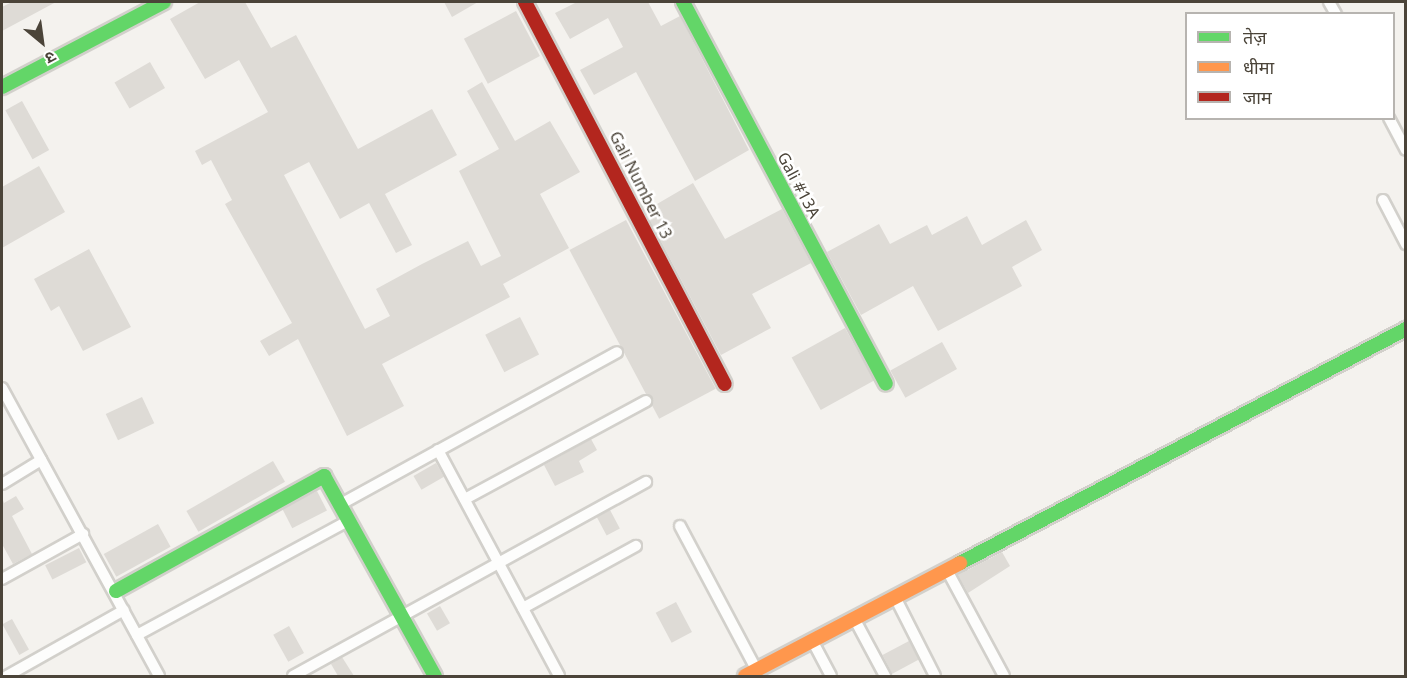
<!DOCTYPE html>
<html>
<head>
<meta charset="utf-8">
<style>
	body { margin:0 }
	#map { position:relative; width:1407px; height:678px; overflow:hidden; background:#f4f2ee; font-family:"Noto Sans","Noto Sans Devanagari",sans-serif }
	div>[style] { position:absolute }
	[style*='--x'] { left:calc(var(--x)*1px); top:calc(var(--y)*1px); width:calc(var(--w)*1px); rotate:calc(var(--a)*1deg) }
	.building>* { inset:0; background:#dedbd6; transform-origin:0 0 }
	.roads { filter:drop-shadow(2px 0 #d2d0cb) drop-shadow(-2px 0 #d2d0cb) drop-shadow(0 2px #d2d0cb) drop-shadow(0 -2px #d2d0cb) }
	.street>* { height:10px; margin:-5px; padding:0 5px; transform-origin:5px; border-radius:5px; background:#fdfdfc }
	.fast>* { height:14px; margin:-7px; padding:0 7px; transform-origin:7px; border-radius:7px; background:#63d668 }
	.slow>* { height:14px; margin:-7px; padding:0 7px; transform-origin:7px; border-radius:7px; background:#ff974d }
	.jam>* { height:14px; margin:-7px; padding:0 7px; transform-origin:7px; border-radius:7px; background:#b3261e }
	span { translate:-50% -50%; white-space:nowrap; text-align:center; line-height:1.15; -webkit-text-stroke:5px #fff; paint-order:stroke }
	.street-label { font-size:16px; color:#4b4439 }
	.frame { position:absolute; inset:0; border:3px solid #4b4439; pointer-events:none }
	.legend { position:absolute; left:1185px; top:12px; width:210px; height:108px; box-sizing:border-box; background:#fff; border:2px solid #b7b4b0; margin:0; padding:8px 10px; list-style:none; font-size:18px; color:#4b4439 }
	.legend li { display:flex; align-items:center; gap:12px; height:30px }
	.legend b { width:30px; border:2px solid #b7b4b0 }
	.north { position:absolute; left:12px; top:12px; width:60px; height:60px; -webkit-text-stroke:4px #fff; paint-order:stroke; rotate:151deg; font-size:16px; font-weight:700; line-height:24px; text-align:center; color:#4b4439 }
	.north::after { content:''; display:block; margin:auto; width:21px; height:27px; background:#4b4439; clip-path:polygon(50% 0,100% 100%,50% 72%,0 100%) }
</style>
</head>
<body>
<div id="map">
	<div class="building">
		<i style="clip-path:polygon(12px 2px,56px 2px,2px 31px,2px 7px)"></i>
		<i style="clip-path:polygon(200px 2px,245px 2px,271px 48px,296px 35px,358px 149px,432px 109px,457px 155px,385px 194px,412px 245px,396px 253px,369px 203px,340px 219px,309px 162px,284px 175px,365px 329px,390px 316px,376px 289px,422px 264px,468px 241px,481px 266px,501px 256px,459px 171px,499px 149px,467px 91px,482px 82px,515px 141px,550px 121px,580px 172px,540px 194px,569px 248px,503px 284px,510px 297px,382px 364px,404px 406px,347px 436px,298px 339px,269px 356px,260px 341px,292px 323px,225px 204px,232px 200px,211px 160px,202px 165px,195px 151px,268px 112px,239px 60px,205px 79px,170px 19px)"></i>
		<i style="clip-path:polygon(444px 2px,478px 2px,452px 17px)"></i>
		<i style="clip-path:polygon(577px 2px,648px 2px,661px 26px,680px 16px,749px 150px,695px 181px,636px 72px,594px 95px,580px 70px,623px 47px,608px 18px,570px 39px,555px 13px)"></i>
		<i style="left:516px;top:11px;width:51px;height:59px;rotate:62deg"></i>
		<i style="left:150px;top:62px;width:30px;height:41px;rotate:60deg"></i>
		<i style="left:22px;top:101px;width:56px;height:19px;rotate:61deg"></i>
		<i style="clip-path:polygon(39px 166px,65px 212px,2px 248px,2px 187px)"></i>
		<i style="clip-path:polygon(693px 183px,725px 239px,782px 209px,811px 263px,752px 294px,771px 328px,721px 355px,645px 211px)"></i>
		<i style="clip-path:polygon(967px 216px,982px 245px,1026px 220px,1042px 250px,1012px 267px,1022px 286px,938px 331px,913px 286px,861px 315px,827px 252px,879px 224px,890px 244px,927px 225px,932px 235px)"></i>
		<i style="left:626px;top:220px;width:191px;height:64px;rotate:62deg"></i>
		<i style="clip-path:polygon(89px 249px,131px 327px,83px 351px,59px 306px,51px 311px,34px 279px)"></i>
		<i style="left:520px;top:317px;width:42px;height:39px;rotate:63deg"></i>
		<i style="left:845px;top:328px;width:60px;height:61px;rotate:61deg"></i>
		<i style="left:942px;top:342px;width:31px;height:59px;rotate:61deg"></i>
		<i style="left:142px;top:397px;width:29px;height:40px;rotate:65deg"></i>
		<i style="clip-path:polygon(591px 439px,597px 450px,579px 461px,584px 472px,555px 486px,544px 465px)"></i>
		<i style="left:273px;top:461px;width:24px;height:100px;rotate:60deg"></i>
		<i style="left:436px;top:463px;width:16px;height:26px;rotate:60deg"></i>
		<i style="left:317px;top:491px;width:22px;height:39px;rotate:63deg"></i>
		<i style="clip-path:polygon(16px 496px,24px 509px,12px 516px,32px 554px,13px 564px,2px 544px,2px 498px,4px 503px)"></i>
		<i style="left:610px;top:510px;width:21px;height:15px;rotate:62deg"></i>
		<i style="left:158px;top:524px;width:26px;height:62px;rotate:61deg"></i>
		<i style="left:79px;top:548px;width:16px;height:38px;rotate:63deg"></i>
		<i style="clip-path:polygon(1002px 552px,1010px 566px,968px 593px,958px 575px)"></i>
		<i style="left:676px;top:602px;width:34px;height:23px;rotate:62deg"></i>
		<i style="left:440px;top:606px;width:20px;height:15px;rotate:60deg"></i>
		<i style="left:12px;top:619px;width:35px;height:11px;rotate:61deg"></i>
		<i style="left:289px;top:626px;width:31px;height:18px;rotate:61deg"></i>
		<i style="left:909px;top:641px;width:21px;height:30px;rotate:62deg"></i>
		<i style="clip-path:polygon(342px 657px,354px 676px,338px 676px,331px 664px)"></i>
	</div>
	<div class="roads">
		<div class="street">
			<i style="--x:1329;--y:2;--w:14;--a:60"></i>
			<i style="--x:1389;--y:118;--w:36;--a:62"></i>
			<i style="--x:1383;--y:200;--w:50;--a:62.4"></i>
			<i style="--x:2;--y:388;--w:328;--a:61.4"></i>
			<i style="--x:438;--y:450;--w:256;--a:61.8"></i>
			<i style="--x:2;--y:484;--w:46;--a:-31.6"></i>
			<i style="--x:465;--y:499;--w:206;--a:-28.4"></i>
			<i style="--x:341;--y:504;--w:315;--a:-28.8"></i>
			<i style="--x:680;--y:526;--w:164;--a:62"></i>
			<i style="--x:948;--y:572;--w:118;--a:61.7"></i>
			<i style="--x:2;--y:579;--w:93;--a:-29.1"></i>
			<i style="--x:896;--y:599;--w:86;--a:63.1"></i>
			<i style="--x:523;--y:608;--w:129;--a:-28.8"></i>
			<i style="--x:855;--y:620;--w:64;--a:61.8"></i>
			<i style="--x:137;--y:635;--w:242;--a:-28.4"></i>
			<i style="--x:813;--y:642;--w:38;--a:62"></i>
			<i style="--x:7;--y:676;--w:134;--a:-29.4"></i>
			<i style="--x:293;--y:676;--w:403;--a:-28.8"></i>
		</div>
		<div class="fast">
			<i style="--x:683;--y:2;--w:432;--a:62"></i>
			<i style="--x:2;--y:87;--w:183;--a:-27.7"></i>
			<i style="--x:960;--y:563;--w:504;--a:-27.68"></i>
			<i style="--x:116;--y:591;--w:238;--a:-28.9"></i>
			<i style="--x:324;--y:476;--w:229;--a:61"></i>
		</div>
		<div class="slow">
			<i style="--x:745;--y:676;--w:243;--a:-27.7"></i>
		</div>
		<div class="jam">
			<i style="--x:525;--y:2;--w:431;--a:62.4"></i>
		</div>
	</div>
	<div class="street-label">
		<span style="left:641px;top:185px;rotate:63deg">Gali Number 13</span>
		<span style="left:799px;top:185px;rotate:62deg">Gali #13A</span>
	</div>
	<div class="frame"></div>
	<ul class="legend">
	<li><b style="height:8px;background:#63d668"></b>तेज़</li>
	<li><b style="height:8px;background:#ff974d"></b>धीमा</li>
	<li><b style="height:8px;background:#b3261e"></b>जाम</li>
	</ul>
	<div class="north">उ</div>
</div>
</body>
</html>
